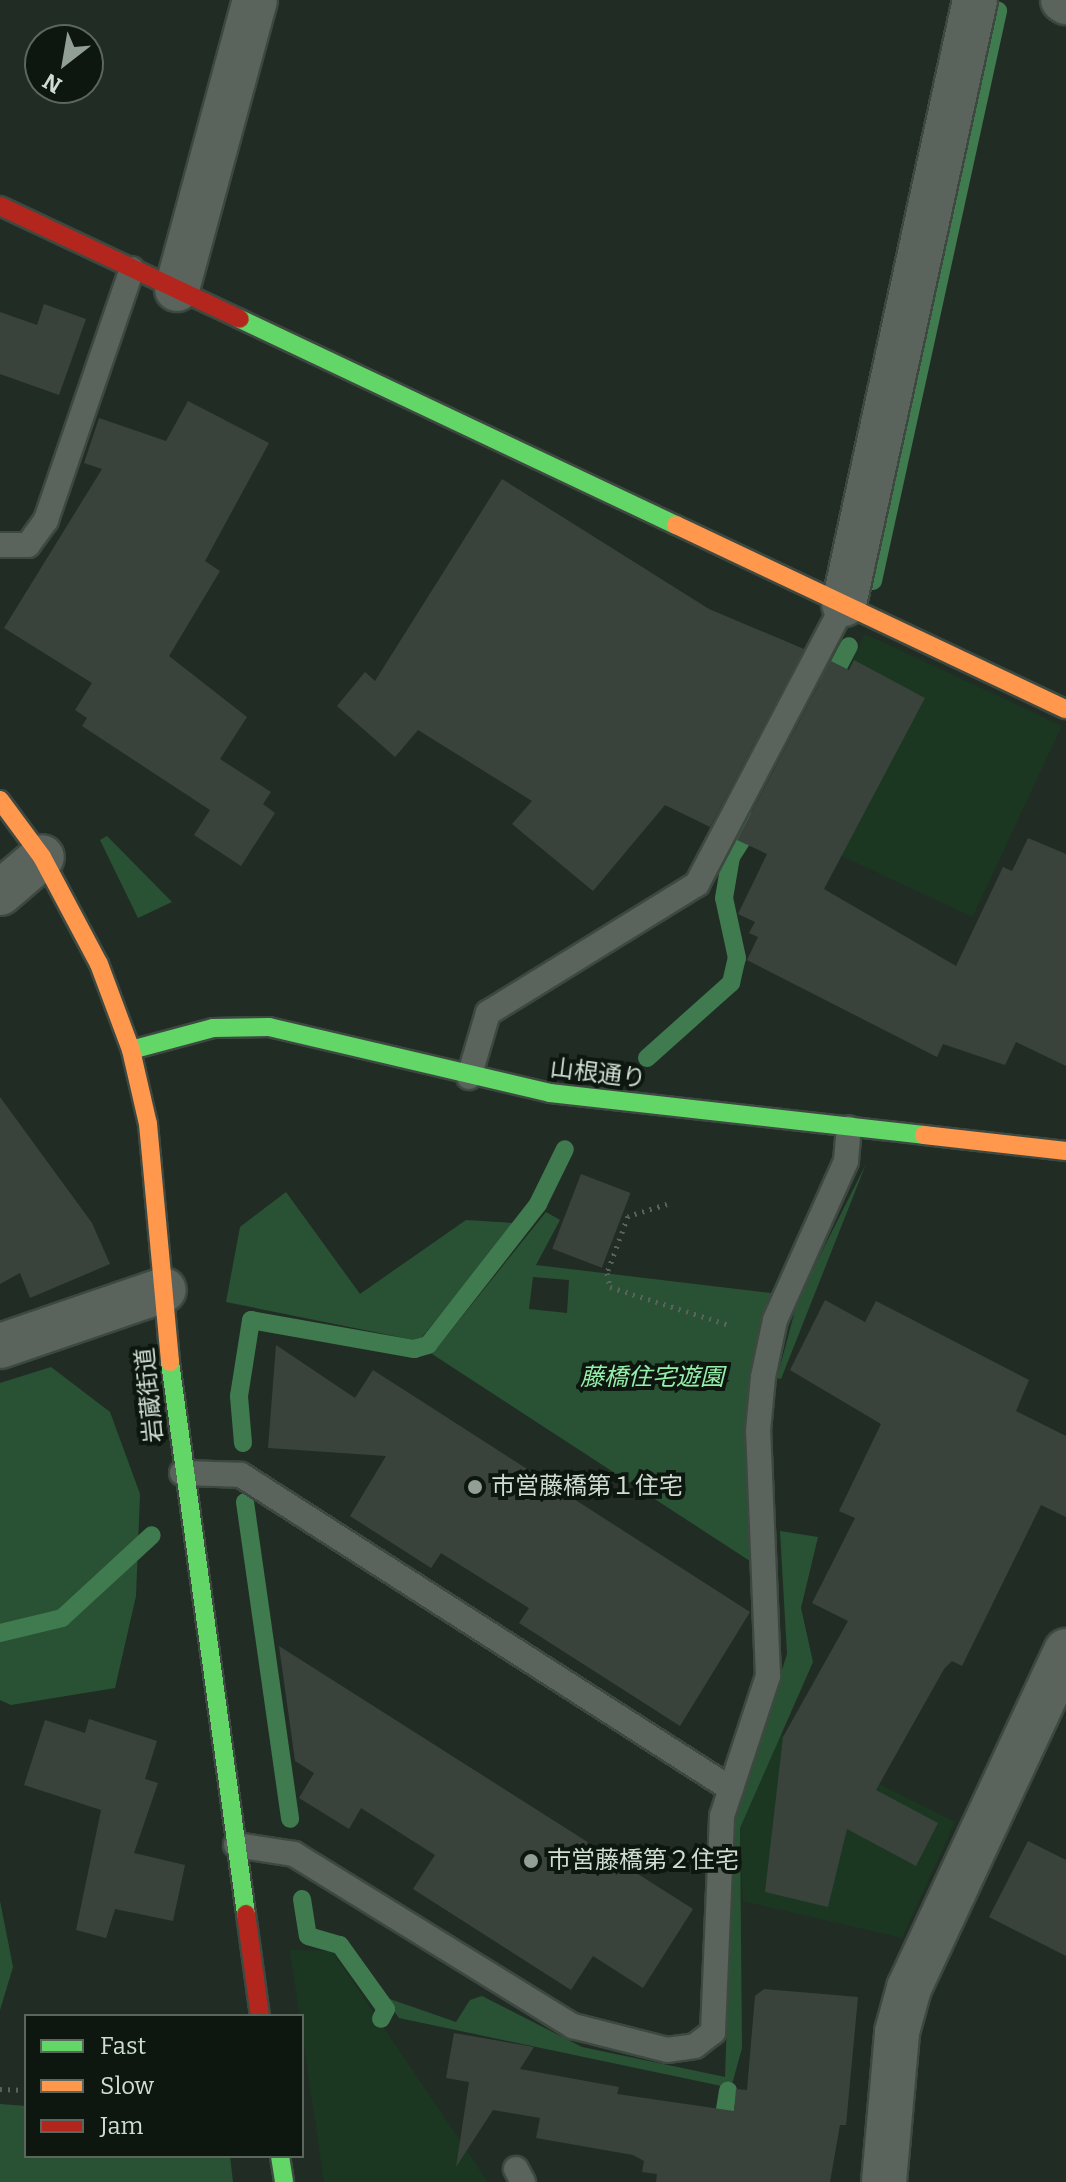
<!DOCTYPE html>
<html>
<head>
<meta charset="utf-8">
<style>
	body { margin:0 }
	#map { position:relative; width:1066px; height:2182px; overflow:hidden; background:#212d24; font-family:Bitter,"Noto Sans JP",serif }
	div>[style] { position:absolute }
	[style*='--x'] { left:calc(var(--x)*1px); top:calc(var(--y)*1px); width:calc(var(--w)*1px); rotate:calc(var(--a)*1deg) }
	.built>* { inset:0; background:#1b3722; transform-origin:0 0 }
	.green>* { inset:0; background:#295234 }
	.stream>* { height:18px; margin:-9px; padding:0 9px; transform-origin:9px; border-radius:9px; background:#3f7b4f }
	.building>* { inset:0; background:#39433b; transform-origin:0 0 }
	.path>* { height:5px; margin-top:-2.5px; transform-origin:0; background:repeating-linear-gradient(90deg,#59635b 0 2px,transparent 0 8px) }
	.roads { filter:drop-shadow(2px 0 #3d4940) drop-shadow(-2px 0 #3d4940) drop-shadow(0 2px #3d4940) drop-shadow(0 -2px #3d4940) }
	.lane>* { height:24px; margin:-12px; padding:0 12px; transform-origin:12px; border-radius:12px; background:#5a645c }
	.street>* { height:44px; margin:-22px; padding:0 22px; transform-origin:22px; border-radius:22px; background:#5a645c }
	.fast>* { height:18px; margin:-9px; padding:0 9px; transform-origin:9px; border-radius:9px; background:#63d668 }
	.slow>* { height:18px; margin:-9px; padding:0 9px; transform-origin:9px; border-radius:9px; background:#ff974d }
	.jam>* { height:18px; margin:-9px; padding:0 9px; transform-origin:9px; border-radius:9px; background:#b3261e }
	.dots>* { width:22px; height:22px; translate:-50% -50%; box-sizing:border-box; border:4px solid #0d170f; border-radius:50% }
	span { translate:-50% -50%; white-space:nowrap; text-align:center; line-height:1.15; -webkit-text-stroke:8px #0d170f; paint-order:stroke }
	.street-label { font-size:24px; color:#cfddd1 }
	.park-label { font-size:24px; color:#95efaa; font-style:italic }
	.poi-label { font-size:24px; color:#cfddd1 }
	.left { translate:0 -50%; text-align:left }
	.legend { position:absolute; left:24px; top:2014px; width:280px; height:144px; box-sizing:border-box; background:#0d170f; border:2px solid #5b665d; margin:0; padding:10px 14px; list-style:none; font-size:24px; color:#cfddd1 }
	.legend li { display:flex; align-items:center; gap:16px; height:40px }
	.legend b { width:40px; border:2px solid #5b665d }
	.north { position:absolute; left:24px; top:24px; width:80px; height:80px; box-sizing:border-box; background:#0d170f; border:2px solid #5b665d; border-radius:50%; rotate:211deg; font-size:22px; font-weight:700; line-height:32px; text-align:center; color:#cfddd1 }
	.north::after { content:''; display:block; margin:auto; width:28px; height:36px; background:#929f94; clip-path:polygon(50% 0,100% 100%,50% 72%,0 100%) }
</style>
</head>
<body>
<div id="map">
	<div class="built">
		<i style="left:865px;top:634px;width:217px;height:211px;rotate:25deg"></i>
		<i style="clip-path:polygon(779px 1734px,955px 1822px,902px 1938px,743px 1901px,740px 1828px)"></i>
		<i style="clip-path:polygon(290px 1950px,332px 1951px,488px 2182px,324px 2182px)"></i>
	</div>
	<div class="green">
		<i style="clip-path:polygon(107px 836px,172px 902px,138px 918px,100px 840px)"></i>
		<i style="clip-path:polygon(866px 1164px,781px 1379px,777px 1378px,798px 1299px)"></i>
		<i style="clip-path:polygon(286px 1192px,360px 1294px,466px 1220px,514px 1223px,419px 1341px,226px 1302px,240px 1227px)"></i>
		<i style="clip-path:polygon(evenodd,546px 1212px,560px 1220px,536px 1265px,771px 1293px,746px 1430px,753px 1563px,432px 1354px,546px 1212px,533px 1277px,569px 1280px,567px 1313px,529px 1309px,533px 1277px)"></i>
		<i style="clip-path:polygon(51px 1367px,110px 1412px,140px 1494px,136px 1596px,115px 1688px,11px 1705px,0 1700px,0 1383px)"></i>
		<i style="clip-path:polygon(780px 1531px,818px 1537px,801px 1608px,813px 1662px,740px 1828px,742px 2048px,731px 2088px,399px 2018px,384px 1997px,456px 2022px,470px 2000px,482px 1996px,582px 2047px,725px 2077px,734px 1822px,787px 1654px)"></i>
		<i style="clip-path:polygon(0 1901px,13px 1967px,0 2010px)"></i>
		<i style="clip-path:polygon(0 2104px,26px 2106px,26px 2156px,230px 2156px,233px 2182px,0 2182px)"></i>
	</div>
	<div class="stream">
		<i style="--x:873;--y:581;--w:584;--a:-77.63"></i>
		<i style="--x:828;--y:686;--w:45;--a:-62.3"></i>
		<i style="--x:647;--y:1058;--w:113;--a:-41.8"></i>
		<i style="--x:731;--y:983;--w:26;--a:-77"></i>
		<i style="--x:737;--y:958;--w:61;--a:-102.2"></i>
		<i style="--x:724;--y:898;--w:42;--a:-80.3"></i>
		<i style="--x:731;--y:857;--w:43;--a:-57.4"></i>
		<i style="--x:243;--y:1443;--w:47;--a:-94.9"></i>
		<i style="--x:239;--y:1396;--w:77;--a:-81"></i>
		<i style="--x:251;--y:1320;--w:166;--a:10.1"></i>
		<i style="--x:414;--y:1349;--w:15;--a:-16"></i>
		<i style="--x:428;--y:1345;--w:179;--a:-52"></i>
		<i style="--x:538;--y:1204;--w:61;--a:-63.9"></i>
		<i style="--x:245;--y:1502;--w:320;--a:81.9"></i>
		<i style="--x:0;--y:1633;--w:64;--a:-13.6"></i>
		<i style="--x:62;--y:1618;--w:122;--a:-42.7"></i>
		<i style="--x:302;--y:1899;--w:37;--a:81"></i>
		<i style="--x:308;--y:1936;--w:33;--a:16"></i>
		<i style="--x:340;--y:1945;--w:79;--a:54.3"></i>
		<i style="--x:386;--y:2009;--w:11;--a:117"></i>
		<i style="--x:721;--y:2134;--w:44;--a:-80.8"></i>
	</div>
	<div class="building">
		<i style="clip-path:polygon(44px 304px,86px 319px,59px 395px,0 374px,0 312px,37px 325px)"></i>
		<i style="clip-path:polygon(188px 401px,269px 443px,205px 561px,220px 571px,169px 656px,247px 717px,220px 759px,271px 792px,263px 804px,275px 813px,241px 866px,194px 835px,210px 810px,82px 726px,87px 718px,75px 710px,92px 683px,4px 628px,102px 469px,84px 463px,99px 418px,166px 441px)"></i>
		<i style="clip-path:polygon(502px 479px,709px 609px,804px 649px,710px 827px,665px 805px,593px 891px,512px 824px,532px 801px,418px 730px,395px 757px,337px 706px,365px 672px,375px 681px)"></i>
		<i style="clip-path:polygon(854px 660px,925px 698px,824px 889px,956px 966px,1003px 867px,1012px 871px,1028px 838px,1066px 854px,1066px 1066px,1016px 1042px,1005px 1065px,943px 1044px,937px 1057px,747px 960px,758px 937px,749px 933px,755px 922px,738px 914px,767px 854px,737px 840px,831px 661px,849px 670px)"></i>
		<i style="clip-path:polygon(0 1097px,92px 1223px,110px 1264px,30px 1298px,20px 1273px,0 1284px)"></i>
		<i style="left:581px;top:1174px;width:53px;height:80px;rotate:21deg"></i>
		<i style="clip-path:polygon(825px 1300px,865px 1322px,876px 1301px,1029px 1380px,1016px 1411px,1066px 1436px,1066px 1517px,1041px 1505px,962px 1666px,952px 1661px,944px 1669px,876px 1790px,938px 1823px,916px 1866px,847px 1829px,828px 1907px,765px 1892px,783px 1737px,848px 1621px,812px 1603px,855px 1518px,839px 1511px,881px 1424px,790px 1370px)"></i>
		<i style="clip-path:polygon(276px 1345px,355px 1398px,373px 1370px,750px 1612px,680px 1726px,519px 1623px,529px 1608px,441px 1553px,431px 1568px,350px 1516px,386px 1456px,268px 1448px)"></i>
		<i style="clip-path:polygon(279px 1646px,693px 1909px,643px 1988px,593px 1956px,571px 1990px,413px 1889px,435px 1855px,361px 1808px,349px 1829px,299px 1798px,314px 1773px,295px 1761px)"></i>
		<i style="clip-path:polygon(89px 1719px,157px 1741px,145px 1779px,158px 1783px,134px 1853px,185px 1865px,173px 1921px,115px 1909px,106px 1938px,76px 1930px,101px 1810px,24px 1785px,45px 1720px,85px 1733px)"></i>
		<i style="clip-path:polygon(1028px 1841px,1066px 1860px,1066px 1956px,989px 1917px)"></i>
		<i style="clip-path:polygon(764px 1989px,858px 1997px,846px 2125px,840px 2125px,830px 2182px,656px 2182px,657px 2174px,642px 2172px,644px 2161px,633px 2155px,536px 2138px,540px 2118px,493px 2110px,456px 2167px,469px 2082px,446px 2078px,454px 2033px,534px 2047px,520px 2069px,619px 2087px,617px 2094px,734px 2111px,736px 2089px,747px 2090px,755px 1996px)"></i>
	</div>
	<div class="path">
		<i style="--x:667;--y:1204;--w:41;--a:162.9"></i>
		<i style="--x:628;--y:1216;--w:61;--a:110.2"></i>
		<i style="--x:607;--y:1273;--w:14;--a:78"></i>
		<i style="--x:610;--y:1287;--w:128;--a:17.7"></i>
		<i style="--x:0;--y:2089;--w:26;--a:2"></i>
	</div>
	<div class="roads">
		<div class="lane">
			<i style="--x:0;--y:545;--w:28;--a:0"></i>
			<i style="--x:28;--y:545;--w:31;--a:-54"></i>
			<i style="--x:46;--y:520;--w:265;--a:-71.1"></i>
			<i style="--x:469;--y:1077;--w:67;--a:-73.5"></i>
			<i style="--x:488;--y:1013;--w:246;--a:-31.7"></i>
			<i style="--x:697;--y:884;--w:316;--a:-62.3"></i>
			<i style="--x:182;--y:1473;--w:59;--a:1.9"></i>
			<i style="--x:241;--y:1475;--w:582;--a:32.65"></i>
			<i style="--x:236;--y:1845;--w:59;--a:8.8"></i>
			<i style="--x:294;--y:1854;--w:328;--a:31.7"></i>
			<i style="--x:573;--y:2026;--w:97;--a:14.3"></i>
			<i style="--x:667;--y:2050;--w:28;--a:-8"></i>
			<i style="--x:695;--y:2046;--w:23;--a:-38"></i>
			<i style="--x:713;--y:2032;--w:216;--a:-87.6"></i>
			<i style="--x:722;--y:1816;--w:147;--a:-71.8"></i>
			<i style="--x:768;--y:1676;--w:245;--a:-92.3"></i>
			<i style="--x:758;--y:1431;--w:54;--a:-84.7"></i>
			<i style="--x:763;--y:1377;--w:58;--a:-78.1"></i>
			<i style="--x:775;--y:1320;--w:174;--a:-65.9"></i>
			<i style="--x:846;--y:1161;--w:33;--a:-85"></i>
			<i style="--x:516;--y:2169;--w:15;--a:62"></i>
		</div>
		<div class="street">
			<i style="--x:1063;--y:0;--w:4;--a:34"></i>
			<i style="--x:177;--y:289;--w:299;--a:-74.9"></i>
			<i style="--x:844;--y:604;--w:618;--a:-77.76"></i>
			<i style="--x:0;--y:893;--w:55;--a:-40.6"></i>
			<i style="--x:0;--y:1346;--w:173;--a:-18.9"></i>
			<i style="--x:884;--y:2182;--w:151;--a:-85"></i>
			<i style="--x:897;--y:2032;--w:46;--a:-74.7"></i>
			<i style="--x:909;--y:1988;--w:372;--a:-65"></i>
		</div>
		<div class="fast">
			<i style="--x:240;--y:319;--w:482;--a:25.3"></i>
			<i style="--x:131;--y:1050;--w:85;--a:-15"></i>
			<i style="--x:213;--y:1028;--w:56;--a:-1"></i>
			<i style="--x:269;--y:1027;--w:289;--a:13.2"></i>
			<i style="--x:550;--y:1093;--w:376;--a:6.4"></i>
			<i style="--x:170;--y:1362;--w:557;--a:82.16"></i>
			<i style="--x:280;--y:2156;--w:26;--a:81"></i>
		</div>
		<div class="slow">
			<i style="--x:676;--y:525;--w:431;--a:25.3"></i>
			<i style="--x:0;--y:800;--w:71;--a:53.6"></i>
			<i style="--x:42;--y:857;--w:121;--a:62"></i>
			<i style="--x:99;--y:964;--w:92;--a:69.6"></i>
			<i style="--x:131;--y:1050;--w:76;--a:77.1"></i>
			<i style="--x:148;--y:1124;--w:239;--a:84.7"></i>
			<i style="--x:924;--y:1135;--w:143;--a:6.4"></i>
		</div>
		<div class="jam">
			<i style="--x:0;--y:206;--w:265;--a:25.2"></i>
			<i style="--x:246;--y:1914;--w:103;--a:82.2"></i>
		</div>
	</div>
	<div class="dots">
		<i style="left:475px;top:1487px;background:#929f94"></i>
		<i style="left:531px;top:1861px;background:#929f94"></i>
	</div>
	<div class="street-label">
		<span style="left:598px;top:1074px;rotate:7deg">山根通り</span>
		<span style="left:150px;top:1395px;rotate:-96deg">岩蔵街道</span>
	</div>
	<div class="park-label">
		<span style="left:652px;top:1378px">藤橋住宅遊園</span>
	</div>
	<div class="poi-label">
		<span class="left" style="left:491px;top:1487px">市営藤橋第１住宅</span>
		<span class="left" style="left:547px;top:1861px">市営藤橋第２住宅</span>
	</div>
	<ul class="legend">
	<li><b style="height:10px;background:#63d668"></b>Fast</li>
	<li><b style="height:10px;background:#ff974d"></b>Slow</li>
	<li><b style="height:10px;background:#b3261e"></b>Jam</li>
	</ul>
	<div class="north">N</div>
</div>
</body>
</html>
